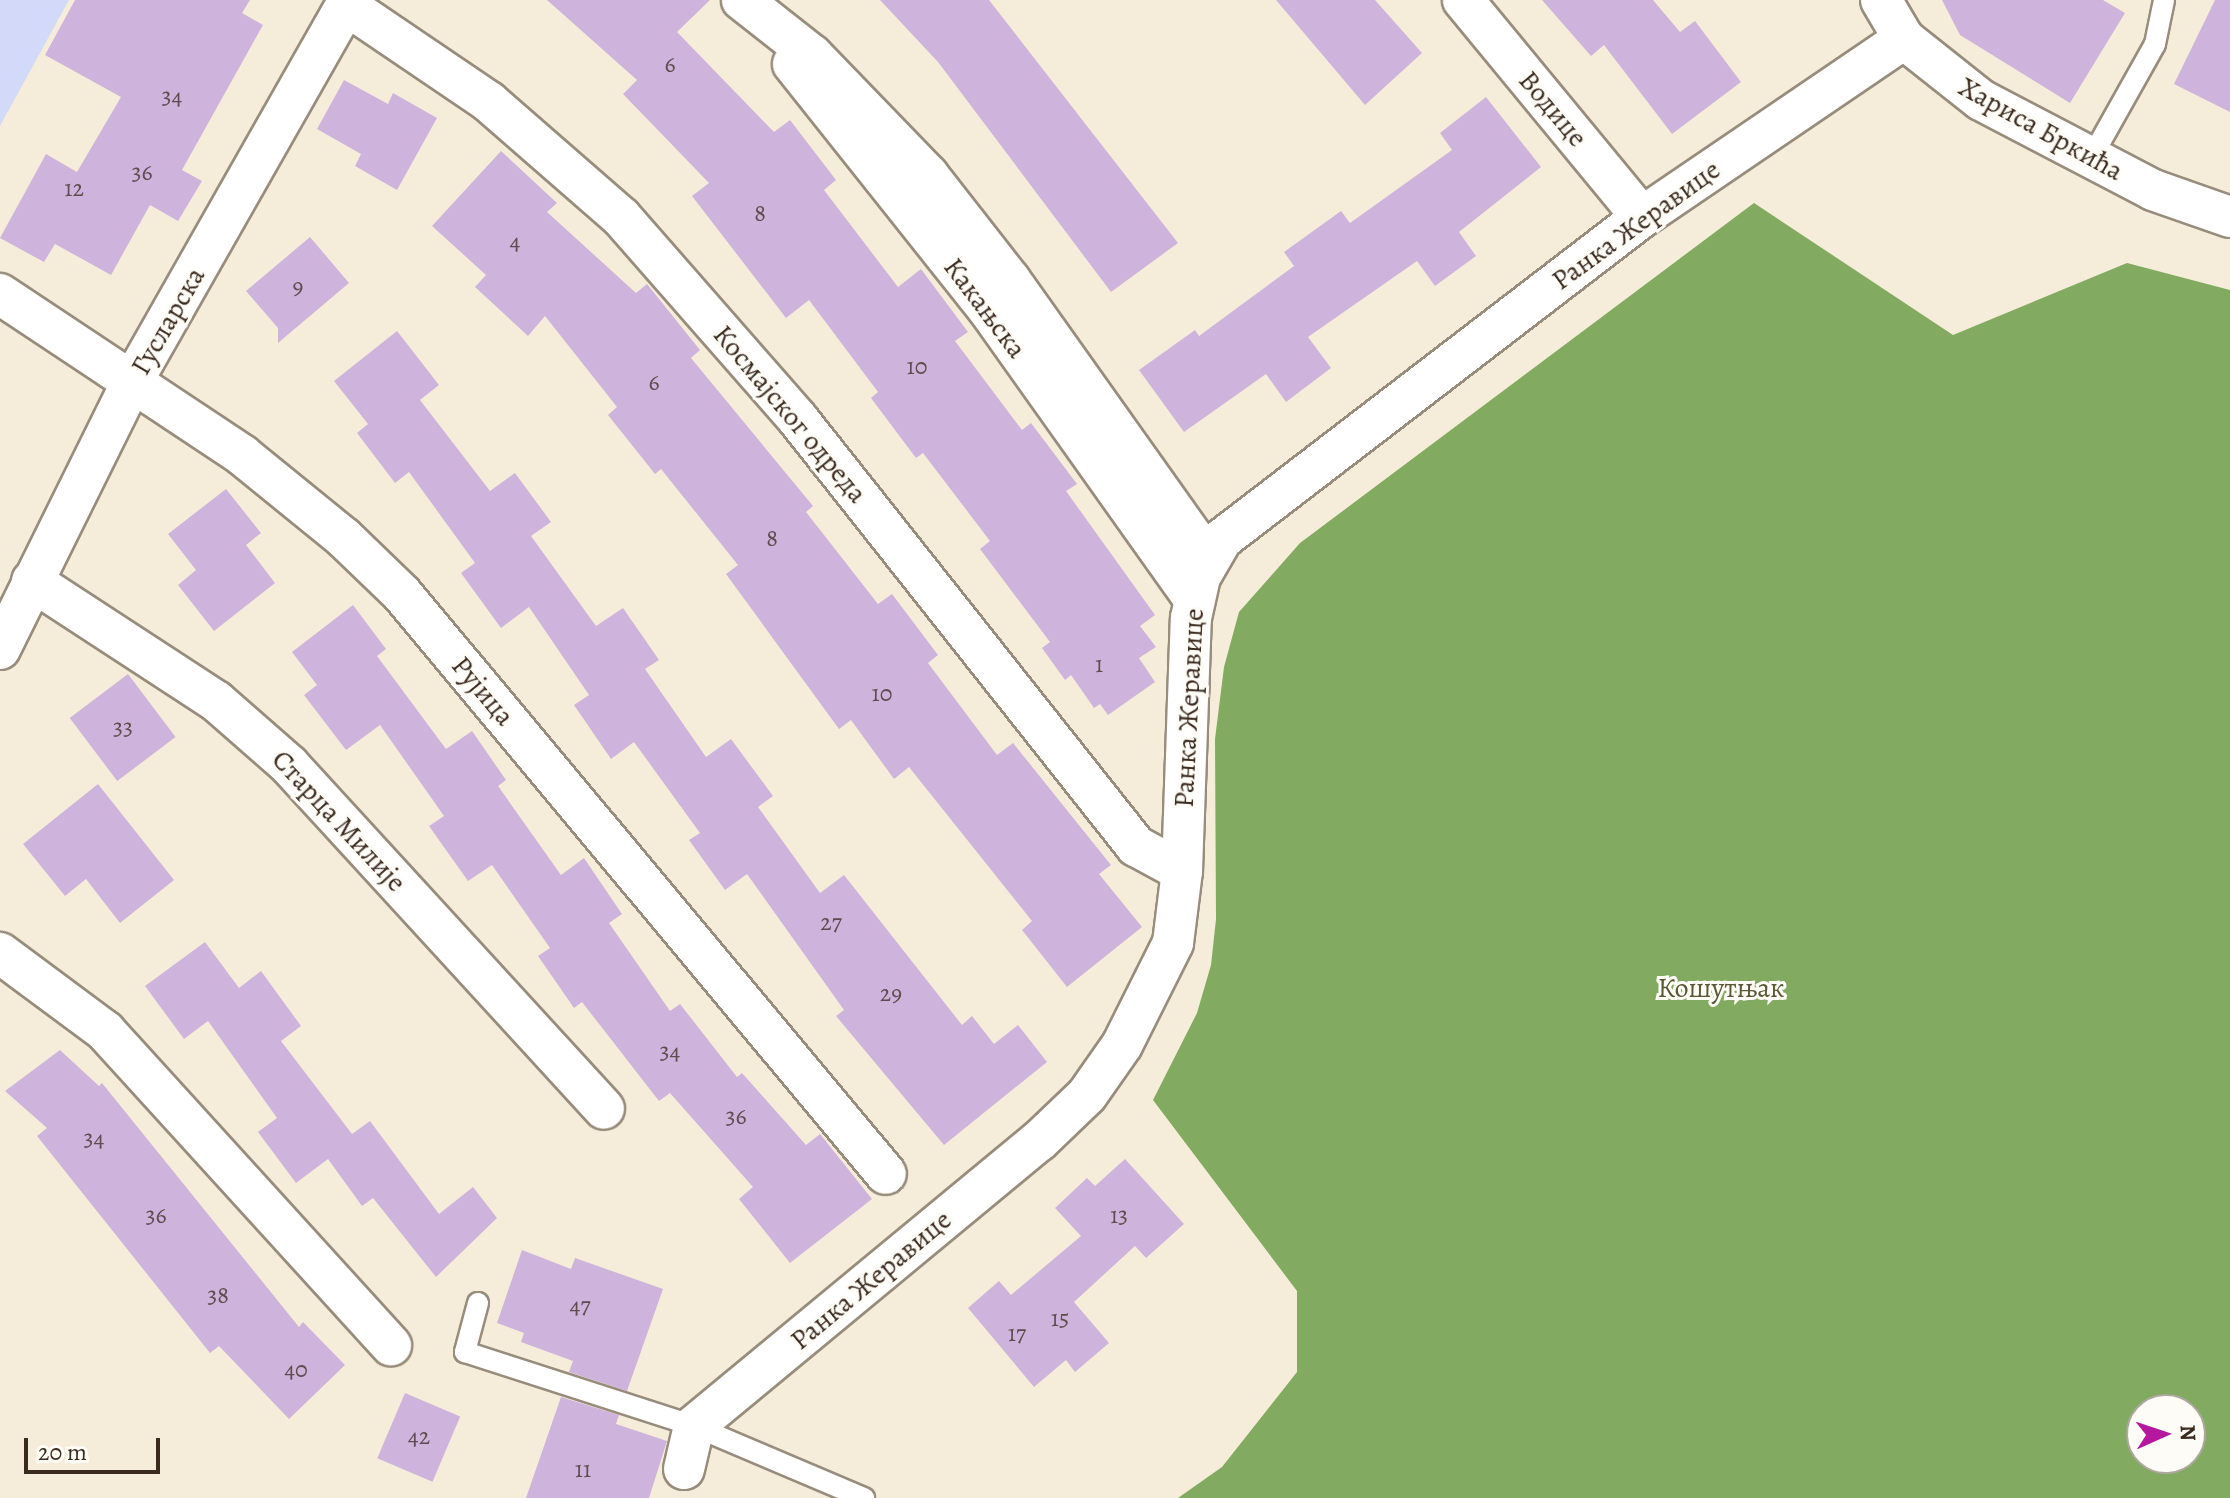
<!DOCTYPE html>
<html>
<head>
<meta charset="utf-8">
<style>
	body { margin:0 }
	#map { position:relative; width:2230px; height:1498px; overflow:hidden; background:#f5edd9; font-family:Alegreya,serif }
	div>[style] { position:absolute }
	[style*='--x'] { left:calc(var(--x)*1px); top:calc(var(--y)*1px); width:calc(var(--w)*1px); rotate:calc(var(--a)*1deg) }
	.built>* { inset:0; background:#d3d9f9 }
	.forest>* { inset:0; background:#83aa61 }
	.building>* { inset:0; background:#ceb4dc; transform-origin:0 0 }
	.roads { filter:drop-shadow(2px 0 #988c7c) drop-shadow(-2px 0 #988c7c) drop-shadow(0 2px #988c7c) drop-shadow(0 -2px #988c7c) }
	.lane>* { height:20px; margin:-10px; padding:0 10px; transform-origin:10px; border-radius:10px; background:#fff }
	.street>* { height:40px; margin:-20px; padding:0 20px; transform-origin:20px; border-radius:20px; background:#fff }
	span { translate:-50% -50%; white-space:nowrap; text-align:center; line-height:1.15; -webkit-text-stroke:6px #fdfcf7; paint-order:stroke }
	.number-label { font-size:24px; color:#604c4e }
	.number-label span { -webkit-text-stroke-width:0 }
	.street-label { font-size:28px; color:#3b2a1e }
	.park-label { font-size:28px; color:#5a5836 }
	.north { position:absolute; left:2126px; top:1394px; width:80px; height:80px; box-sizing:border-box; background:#fdfcf7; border:2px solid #afa8a0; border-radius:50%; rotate:87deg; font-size:22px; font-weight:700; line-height:32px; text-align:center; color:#3b2a1e }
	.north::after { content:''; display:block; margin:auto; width:28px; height:36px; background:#b5179e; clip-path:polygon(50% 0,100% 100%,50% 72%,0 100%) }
	.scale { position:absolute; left:24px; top:1438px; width:136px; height:36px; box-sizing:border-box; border:4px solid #3b2a1e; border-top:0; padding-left:10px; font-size:24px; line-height:28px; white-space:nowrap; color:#3b2a1e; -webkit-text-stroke:6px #fdfcf7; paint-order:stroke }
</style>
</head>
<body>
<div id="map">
	<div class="built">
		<i style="clip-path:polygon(0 0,69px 0,0 126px)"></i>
	</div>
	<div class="forest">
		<i style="clip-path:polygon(evenodd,1754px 203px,1953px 335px,2127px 263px,2230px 290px,2230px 1498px,1178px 1498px,1222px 1467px,1297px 1372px,1297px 1291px,1153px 1100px,1197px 1013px,1211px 965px,1216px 919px,1215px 739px,1224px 667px,1239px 612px,1300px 543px,1754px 203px,2142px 1410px,2190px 1410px,2190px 1458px,2142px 1458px,2142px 1410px)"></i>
	</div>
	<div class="building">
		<i style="clip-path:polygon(75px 0,250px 0,242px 13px,263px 25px,182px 170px,202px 181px,178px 221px,150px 205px,111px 275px,55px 244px,44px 262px,0 238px,46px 154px,77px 172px,121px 97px,45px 55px)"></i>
		<i style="clip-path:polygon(547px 0,710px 0,677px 32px,774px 132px,790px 120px,836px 180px,824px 190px,898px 287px,921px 269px,968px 332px,955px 341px,1022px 430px,1031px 423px,1077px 484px,1066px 491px,1155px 615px,1140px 626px,1156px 647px,1139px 658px,1155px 682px,1108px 715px,1100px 704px,1094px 708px,1071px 675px,1065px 680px,1042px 648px,1050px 642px,980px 549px,990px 541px,923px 453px,916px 458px,871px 398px,878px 392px,809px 300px,786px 318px,692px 196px,709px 183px,623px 94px,637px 80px)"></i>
		<i style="clip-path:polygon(880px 0,989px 0,1178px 243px,1111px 292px,938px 62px)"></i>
		<i style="clip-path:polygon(1276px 0,1375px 0,1422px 53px,1365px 105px)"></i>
		<i style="clip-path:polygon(1542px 0,1653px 0,1680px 32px,1695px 21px,1741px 82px,1672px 134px,1604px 45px,1591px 56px)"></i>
		<i style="clip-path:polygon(1942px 0,2103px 0,2125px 13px,2070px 103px,1960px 35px)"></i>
		<i style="clip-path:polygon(2215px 0,2230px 0,2230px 112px,2174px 84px)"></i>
		<i style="clip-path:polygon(344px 80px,388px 104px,393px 93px,437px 118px,397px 190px,355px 166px,361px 154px,317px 129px)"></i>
		<i style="clip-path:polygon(1486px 97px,1541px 167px,1459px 232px,1476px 256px,1435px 286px,1417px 261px,1308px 337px,1331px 368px,1286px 402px,1266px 374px,1184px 432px,1139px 370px,1195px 330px,1199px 336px,1294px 266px,1284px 252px,1341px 211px,1350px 223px,1452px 150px,1440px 133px)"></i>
		<i style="clip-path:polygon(501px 151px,557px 203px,547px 212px,636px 293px,647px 284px,700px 350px,691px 358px,813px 506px,806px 512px,878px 604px,892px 594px,938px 655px,928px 663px,997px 755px,1013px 743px,1111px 865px,1099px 874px,1142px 927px,1067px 987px,1022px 930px,1032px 921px,909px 767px,894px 779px,851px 720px,839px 729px,726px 574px,738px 565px,661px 469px,655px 474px,608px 415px,617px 407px,545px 316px,528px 336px,475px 287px,486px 275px,432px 226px)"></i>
		<i style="clip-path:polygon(310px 237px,349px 283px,278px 343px,278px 328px,246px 291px)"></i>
		<i style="clip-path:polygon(397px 331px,439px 385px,420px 400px,490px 491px,515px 473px,551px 522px,531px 536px,596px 626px,623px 608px,659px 660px,645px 669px,706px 757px,731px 739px,773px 796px,758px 807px,820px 893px,844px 875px,962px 1025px,972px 1016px,994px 1044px,1018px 1025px,1047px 1062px,944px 1145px,836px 1016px,844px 1010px,747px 874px,725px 890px,689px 840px,700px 833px,634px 742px,611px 759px,574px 705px,589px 695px,529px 607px,501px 628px,461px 573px,475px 563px,409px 472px,395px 483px,357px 433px,368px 424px,334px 381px)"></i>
		<i style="clip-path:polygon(226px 489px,261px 533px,246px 545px,275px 583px,214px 631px,178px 585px,196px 570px,168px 534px)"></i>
		<i style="clip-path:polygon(353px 605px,386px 649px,377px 656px,446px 749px,472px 731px,506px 780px,498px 786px,561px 875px,584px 858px,622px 914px,609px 923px,670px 1011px,680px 1004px,737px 1077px,742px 1073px,806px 1145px,820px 1134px,872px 1199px,790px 1263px,739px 1199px,753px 1187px,670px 1093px,659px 1101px,582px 1002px,574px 1008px,538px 956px,550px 948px,492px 865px,468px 881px,429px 826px,444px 816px,380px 725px,346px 750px,304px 695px,317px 685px,292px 652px)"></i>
		<i style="left:128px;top:674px;width:79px;height:73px;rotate:53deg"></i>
		<i style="clip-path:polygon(98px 784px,174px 880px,120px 923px,86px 879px,65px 896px,23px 844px)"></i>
		<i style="clip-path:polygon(205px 942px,239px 988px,261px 971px,301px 1026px,281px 1041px,352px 1134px,370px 1121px,439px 1214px,473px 1187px,497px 1218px,436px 1277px,373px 1198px,362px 1206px,328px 1159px,296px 1183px,258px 1132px,277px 1118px,208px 1021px,184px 1039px,145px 986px)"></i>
		<i style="clip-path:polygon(60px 1050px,99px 1086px,102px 1083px,299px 1327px,303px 1322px,345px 1365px,289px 1419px,219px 1346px,210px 1353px,37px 1136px,47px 1128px,5px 1091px)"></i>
		<i style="clip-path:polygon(1125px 1159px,1184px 1224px,1146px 1258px,1135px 1246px,1074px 1302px,1109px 1343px,1075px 1372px,1066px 1360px,1034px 1387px,968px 1308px,999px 1281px,1011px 1295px,1081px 1236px,1055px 1208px,1087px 1178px,1095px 1186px)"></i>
		<i style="clip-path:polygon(522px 1250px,571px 1269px,575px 1258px,663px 1289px,627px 1391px,569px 1372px,573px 1361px,521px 1342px,524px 1333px,497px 1323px)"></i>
		<i style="left:405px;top:1393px;width:60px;height:71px;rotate:23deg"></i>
		<i style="clip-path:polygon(561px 1397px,619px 1415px,616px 1424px,667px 1441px,649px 1498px,526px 1498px)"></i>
	</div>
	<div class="roads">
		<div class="lane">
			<i style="--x:2090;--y:160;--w:133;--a:-60.7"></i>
			<i style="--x:2155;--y:44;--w:45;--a:-78.4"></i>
			<i style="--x:478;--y:1303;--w:51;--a:104.9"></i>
			<i style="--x:465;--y:1352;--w:241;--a:17.9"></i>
			<i style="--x:694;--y:1426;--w:185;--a:23"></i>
		</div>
		<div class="street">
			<i style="--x:742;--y:0;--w:89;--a:38.2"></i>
			<i style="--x:812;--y:55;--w:167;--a:46"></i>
			<i style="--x:928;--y:175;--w:133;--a:52"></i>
			<i style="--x:1010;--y:280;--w:342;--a:54.6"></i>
			<i style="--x:1463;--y:0;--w:281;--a:50.5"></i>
			<i style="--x:1881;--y:0;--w:45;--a:59.5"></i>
			<i style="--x:1904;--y:39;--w:98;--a:38.4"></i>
			<i style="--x:1981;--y:100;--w:194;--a:27.6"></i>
			<i style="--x:2153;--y:190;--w:82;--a:19.3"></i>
			<i style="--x:346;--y:5;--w:173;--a:34.1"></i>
			<i style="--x:489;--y:102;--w:175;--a:41.1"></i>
			<i style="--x:621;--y:217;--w:267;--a:48.8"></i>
			<i style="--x:797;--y:418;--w:546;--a:51.62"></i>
			<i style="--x:1136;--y:846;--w:52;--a:28.5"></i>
			<i style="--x:793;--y:64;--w:313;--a:51.5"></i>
			<i style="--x:988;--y:309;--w:356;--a:54.6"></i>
			<i style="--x:0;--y:294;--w:291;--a:33.6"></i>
			<i style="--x:242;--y:455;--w:130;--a:39.1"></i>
			<i style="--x:343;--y:537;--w:82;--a:44"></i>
			<i style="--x:402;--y:594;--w:755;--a:50.16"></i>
			<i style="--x:32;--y:581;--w:220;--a:33.1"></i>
			<i style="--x:216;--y:701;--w:97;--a:41.2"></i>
			<i style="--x:289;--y:765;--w:466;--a:47.5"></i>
			<i style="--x:0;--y:649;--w:298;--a:-63.7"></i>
			<i style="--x:132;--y:382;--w:439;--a:-60.4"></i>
			<i style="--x:0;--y:953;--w:131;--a:36.6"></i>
			<i style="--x:105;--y:1031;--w:425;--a:47.7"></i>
			<i style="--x:684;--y:1469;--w:44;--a:-76.9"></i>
			<i style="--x:694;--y:1426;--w:447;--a:-39.6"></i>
			<i style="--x:1039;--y:1141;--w:66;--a:-43.8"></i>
			<i style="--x:1087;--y:1095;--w:61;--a:-55"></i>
			<i style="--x:1122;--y:1045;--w:114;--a:-63.4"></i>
			<i style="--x:1173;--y:943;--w:73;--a:-82.9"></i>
			<i style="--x:1182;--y:871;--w:253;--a:-88"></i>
			<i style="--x:1191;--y:618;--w:42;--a:-77.6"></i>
			<i style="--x:1200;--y:577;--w:44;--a:-59.9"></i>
			<i style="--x:1222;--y:539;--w:529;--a:-37.48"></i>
			<i style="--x:1642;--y:217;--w:317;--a:-34.2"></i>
		</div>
	</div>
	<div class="number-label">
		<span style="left:670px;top:65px">6</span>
		<span style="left:172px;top:97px">34</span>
		<span style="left:142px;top:173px">36</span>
		<span style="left:74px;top:189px">12</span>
		<span style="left:760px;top:214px">8</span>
		<span style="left:515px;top:242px">4</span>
		<span style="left:298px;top:287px">9</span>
		<span style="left:917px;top:367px">10</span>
		<span style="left:654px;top:383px">6</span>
		<span style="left:772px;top:539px">8</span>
		<span style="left:1099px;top:665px">1</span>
		<span style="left:882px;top:694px">10</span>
		<span style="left:123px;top:728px">33</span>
		<span style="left:831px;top:923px">27</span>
		<span style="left:891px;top:994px">29</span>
		<span style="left:670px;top:1052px">34</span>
		<span style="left:736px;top:1117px">36</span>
		<span style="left:94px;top:1139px">34</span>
		<span style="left:156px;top:1216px">36</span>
		<span style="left:1119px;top:1216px">13</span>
		<span style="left:218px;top:1296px">38</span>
		<span style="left:580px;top:1306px">47</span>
		<span style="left:1060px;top:1319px">15</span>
		<span style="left:1017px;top:1334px">17</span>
		<span style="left:296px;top:1370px">40</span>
		<span style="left:419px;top:1437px">42</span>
		<span style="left:583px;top:1470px">11</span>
	</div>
	<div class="street-label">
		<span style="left:1553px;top:109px;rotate:50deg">Водице</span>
		<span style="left:2041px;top:129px;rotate:29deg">Хариса Бркића</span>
		<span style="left:1636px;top:225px;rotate:-36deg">Ранка Жеравице</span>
		<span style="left:985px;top:308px;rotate:53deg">Какањска</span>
		<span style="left:168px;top:321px;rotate:-60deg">Гусларска</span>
		<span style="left:790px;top:414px;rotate:50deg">Космајског одреда</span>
		<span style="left:483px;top:691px;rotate:50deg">Рујица</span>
		<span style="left:1189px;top:708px;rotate:-87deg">Ранка Жеравице</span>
		<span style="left:339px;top:821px;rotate:47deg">Старца Милије</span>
		<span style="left:871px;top:1280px;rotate:-40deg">Ранка Жеравице</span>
	</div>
	<div class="park-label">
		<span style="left:1721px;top:988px">Кошутњак</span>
	</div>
	<div class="north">N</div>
	<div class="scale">20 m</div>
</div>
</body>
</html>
